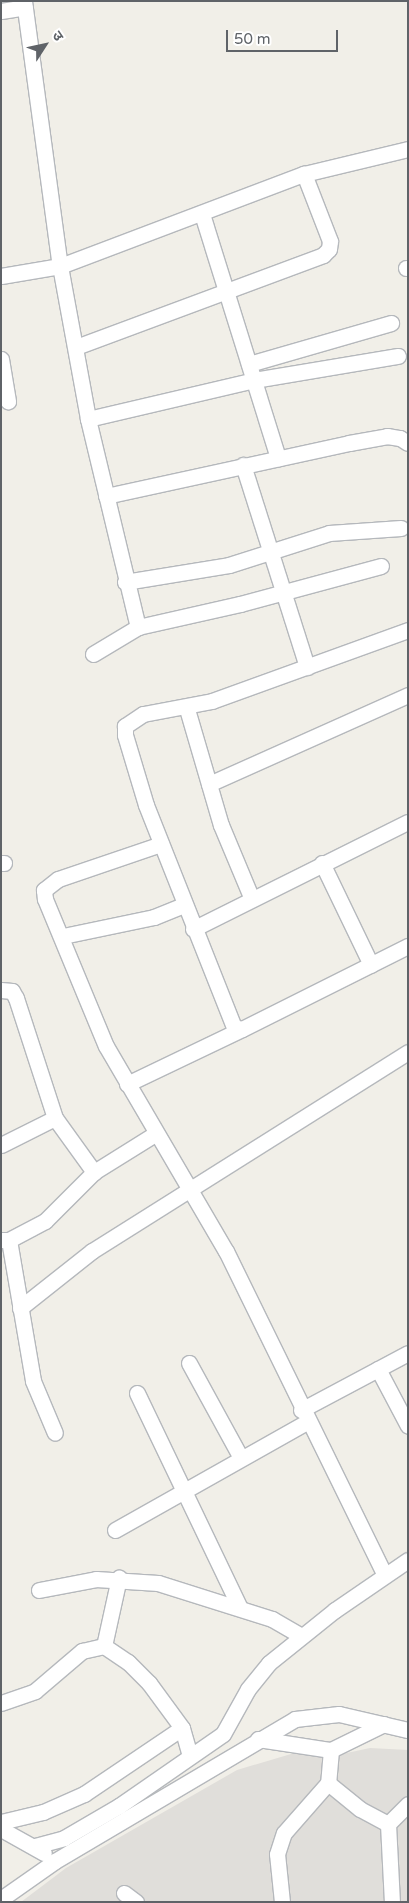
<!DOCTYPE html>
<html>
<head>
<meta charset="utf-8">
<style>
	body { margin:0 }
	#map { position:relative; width:409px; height:1903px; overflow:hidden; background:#f1efe8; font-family:"Varela Round","Noto Sans Devanagari",sans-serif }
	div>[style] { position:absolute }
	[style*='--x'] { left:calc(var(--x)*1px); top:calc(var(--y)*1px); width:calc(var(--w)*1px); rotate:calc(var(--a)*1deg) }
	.industrial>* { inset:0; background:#e0deda }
	.roads { filter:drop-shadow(1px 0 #b5b8bc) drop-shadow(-1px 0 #b5b8bc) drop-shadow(0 1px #b5b8bc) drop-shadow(0 -1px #b5b8bc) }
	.minor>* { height:15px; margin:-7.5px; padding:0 7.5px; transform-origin:7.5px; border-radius:7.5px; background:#fff }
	span { translate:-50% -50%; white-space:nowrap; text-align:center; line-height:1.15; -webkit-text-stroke:4px #fff; paint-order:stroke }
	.frame { position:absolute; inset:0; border:2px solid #5f6368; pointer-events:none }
	.north { position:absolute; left:20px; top:20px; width:50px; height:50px; -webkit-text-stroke:4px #fff; paint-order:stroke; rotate:55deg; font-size:14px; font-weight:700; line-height:20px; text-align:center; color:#5f6368 }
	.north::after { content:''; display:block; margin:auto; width:18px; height:22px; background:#5f6368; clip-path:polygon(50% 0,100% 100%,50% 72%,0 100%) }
	.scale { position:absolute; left:226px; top:30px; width:112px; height:22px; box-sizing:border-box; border:2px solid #5f6368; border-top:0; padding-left:6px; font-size:15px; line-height:18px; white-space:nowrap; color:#5f6368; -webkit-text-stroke:4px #fff; paint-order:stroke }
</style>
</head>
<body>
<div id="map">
	<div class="industrial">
		<i style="clip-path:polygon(370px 1748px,408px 1750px,408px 1902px,21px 1902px,66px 1868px,237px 1770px,291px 1754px,342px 1754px)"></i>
	</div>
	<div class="roads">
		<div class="minor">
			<i style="--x:24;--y:1;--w:267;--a:82.3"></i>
			<i style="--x:60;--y:266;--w:261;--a:-20.7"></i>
			<i style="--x:304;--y:174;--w:107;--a:-13.5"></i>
			<i style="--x:1;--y:11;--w:24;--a:-9"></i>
			<i style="--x:202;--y:214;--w:256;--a:72.7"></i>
			<i style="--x:406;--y:268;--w:2;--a:0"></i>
			<i style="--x:1;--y:276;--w:60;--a:-9.6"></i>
			<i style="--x:60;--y:266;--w:156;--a:79.6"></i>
			<i style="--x:88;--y:419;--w:214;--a:76.5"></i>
			<i style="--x:76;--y:347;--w:264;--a:-20.4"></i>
			<i style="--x:323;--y:255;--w:8;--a:-45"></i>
			<i style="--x:329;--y:249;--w:8;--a:-83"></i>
			<i style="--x:330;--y:241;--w:72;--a:-111.2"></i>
			<i style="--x:1;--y:359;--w:43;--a:80.5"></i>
			<i style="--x:249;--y:364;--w:148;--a:-16.1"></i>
			<i style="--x:88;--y:419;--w:171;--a:-13.2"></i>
			<i style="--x:254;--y:380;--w:146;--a:-9.5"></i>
			<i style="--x:243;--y:465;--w:212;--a:72.4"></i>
			<i style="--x:106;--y:496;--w:249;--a:-12.3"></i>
			<i style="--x:349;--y:443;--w:39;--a:-10"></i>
			<i style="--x:387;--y:436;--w:13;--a:9"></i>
			<i style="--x:400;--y:438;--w:9;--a:32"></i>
			<i style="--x:125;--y:582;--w:105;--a:-9.3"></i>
			<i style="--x:229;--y:565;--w:105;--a:-17.7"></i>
			<i style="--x:329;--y:533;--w:72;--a:-4"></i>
			<i style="--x:408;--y:630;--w:208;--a:160.1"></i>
			<i style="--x:212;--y:701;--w:70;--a:169.3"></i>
			<i style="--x:143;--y:714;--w:22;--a:146"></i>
			<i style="--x:125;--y:726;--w:9;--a:90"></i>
			<i style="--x:125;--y:735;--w:73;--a:73.3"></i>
			<i style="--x:146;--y:805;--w:239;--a:68.4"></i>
			<i style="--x:234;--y:1027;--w:8;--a:14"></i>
			<i style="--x:242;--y:1029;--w:186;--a:-26.6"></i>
			<i style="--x:93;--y:654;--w:52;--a:-31"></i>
			<i style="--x:138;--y:627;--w:105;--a:-12.7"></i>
			<i style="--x:240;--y:604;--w:146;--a:-15.1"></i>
			<i style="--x:187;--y:709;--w:121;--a:73.7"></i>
			<i style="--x:221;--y:825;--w:80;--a:67.3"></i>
			<i style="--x:209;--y:784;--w:218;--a:-24.1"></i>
			<i style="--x:161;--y:844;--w:109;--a:161.2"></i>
			<i style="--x:58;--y:879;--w:18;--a:142"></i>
			<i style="--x:44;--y:890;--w:9;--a:84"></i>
			<i style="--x:45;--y:899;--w:159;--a:67.5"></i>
			<i style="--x:106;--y:1046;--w:238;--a:59.7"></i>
			<i style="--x:226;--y:1251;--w:361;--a:63.9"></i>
			<i style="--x:1;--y:863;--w:3;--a:0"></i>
			<i style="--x:322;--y:863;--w:113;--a:64.3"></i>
			<i style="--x:193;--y:929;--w:240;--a:-26.5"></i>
			<i style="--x:63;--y:936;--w:93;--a:-11.8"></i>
			<i style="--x:154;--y:917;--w:32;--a:-22"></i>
			<i style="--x:1;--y:990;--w:11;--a:5"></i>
			<i style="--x:12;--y:991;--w:8;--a:60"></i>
			<i style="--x:16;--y:998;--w:126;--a:72"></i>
			<i style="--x:55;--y:1118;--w:67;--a:54.2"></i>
			<i style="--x:127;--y:1084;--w:127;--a:-25.6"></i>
			<i style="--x:1;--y:1145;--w:60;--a:-26.6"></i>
			<i style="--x:1;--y:1240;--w:8;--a:0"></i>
			<i style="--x:9;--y:1240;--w:41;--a:-27.8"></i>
			<i style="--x:45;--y:1221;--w:69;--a:-45"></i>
			<i style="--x:94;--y:1172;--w:72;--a:-31.9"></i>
			<i style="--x:9;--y:1240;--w:143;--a:80.3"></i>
			<i style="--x:33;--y:1381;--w:56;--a:67.1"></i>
			<i style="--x:20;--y:1308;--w:92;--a:-38.4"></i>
			<i style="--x:92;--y:1251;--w:373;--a:-32.2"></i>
			<i style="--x:189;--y:1363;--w:108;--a:61.3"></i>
			<i style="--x:378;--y:1369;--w:64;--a:62.2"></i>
			<i style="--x:137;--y:1393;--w:238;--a:64.4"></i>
			<i style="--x:301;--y:1410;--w:121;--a:-28"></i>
			<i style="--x:115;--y:1530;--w:220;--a:-29.4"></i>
			<i style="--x:39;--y:1590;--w:58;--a:-10.9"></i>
			<i style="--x:96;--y:1579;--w:62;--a:3.7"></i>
			<i style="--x:158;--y:1583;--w:120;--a:17.5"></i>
			<i style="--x:272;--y:1619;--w:34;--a:30"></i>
			<i style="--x:104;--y:1646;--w:70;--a:-77.6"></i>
			<i style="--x:1;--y:1703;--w:36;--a:-19"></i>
			<i style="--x:35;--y:1691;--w:62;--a:-40.4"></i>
			<i style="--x:82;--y:1651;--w:23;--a:-13"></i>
			<i style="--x:104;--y:1646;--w:29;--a:34"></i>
			<i style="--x:128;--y:1662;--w:30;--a:45"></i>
			<i style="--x:149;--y:1683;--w:56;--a:53.7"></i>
			<i style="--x:182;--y:1728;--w:29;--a:74"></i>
			<i style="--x:258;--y:1739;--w:74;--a:8.6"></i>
			<i style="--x:331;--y:1750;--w:33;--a:95"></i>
			<i style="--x:328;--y:1783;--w:41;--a:39.1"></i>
			<i style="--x:360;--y:1809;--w:32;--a:28"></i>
			<i style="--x:388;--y:1824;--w:78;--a:87.1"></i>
			<i style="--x:331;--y:1750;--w:59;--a:-26.1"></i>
			<i style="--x:1;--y:1822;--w:43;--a:-13.4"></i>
			<i style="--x:43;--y:1812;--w:45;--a:-23.7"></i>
			<i style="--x:84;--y:1794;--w:118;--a:-34"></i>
			<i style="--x:388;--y:1824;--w:28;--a:-45"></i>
			<i style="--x:1;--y:1829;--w:49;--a:29.2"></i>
			<i style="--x:35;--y:1846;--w:30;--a:-15"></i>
			<i style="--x:64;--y:1838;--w:64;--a:-30.2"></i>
			<i style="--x:119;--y:1806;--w:126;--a:-34.7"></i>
			<i style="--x:223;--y:1734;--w:51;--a:-60.9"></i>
			<i style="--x:248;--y:1689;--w:33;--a:-51"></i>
			<i style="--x:269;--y:1663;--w:85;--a:-38.8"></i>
			<i style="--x:335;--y:1610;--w:88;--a:-34.4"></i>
			<i style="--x:124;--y:1893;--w:15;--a:37"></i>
			<i style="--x:1;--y:1899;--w:66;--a:-35.1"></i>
			<i style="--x:55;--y:1861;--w:279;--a:-30.6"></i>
			<i style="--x:295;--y:1719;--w:44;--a:-6.5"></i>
			<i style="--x:339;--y:1714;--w:71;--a:13.1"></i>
			<i style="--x:282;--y:1902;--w:48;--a:-95.9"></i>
			<i style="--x:277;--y:1854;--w:22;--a:-72"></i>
			<i style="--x:284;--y:1833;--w:67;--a:-48.7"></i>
		</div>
	</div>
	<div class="frame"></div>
	<div class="north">उ</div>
	<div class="scale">50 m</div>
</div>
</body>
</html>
